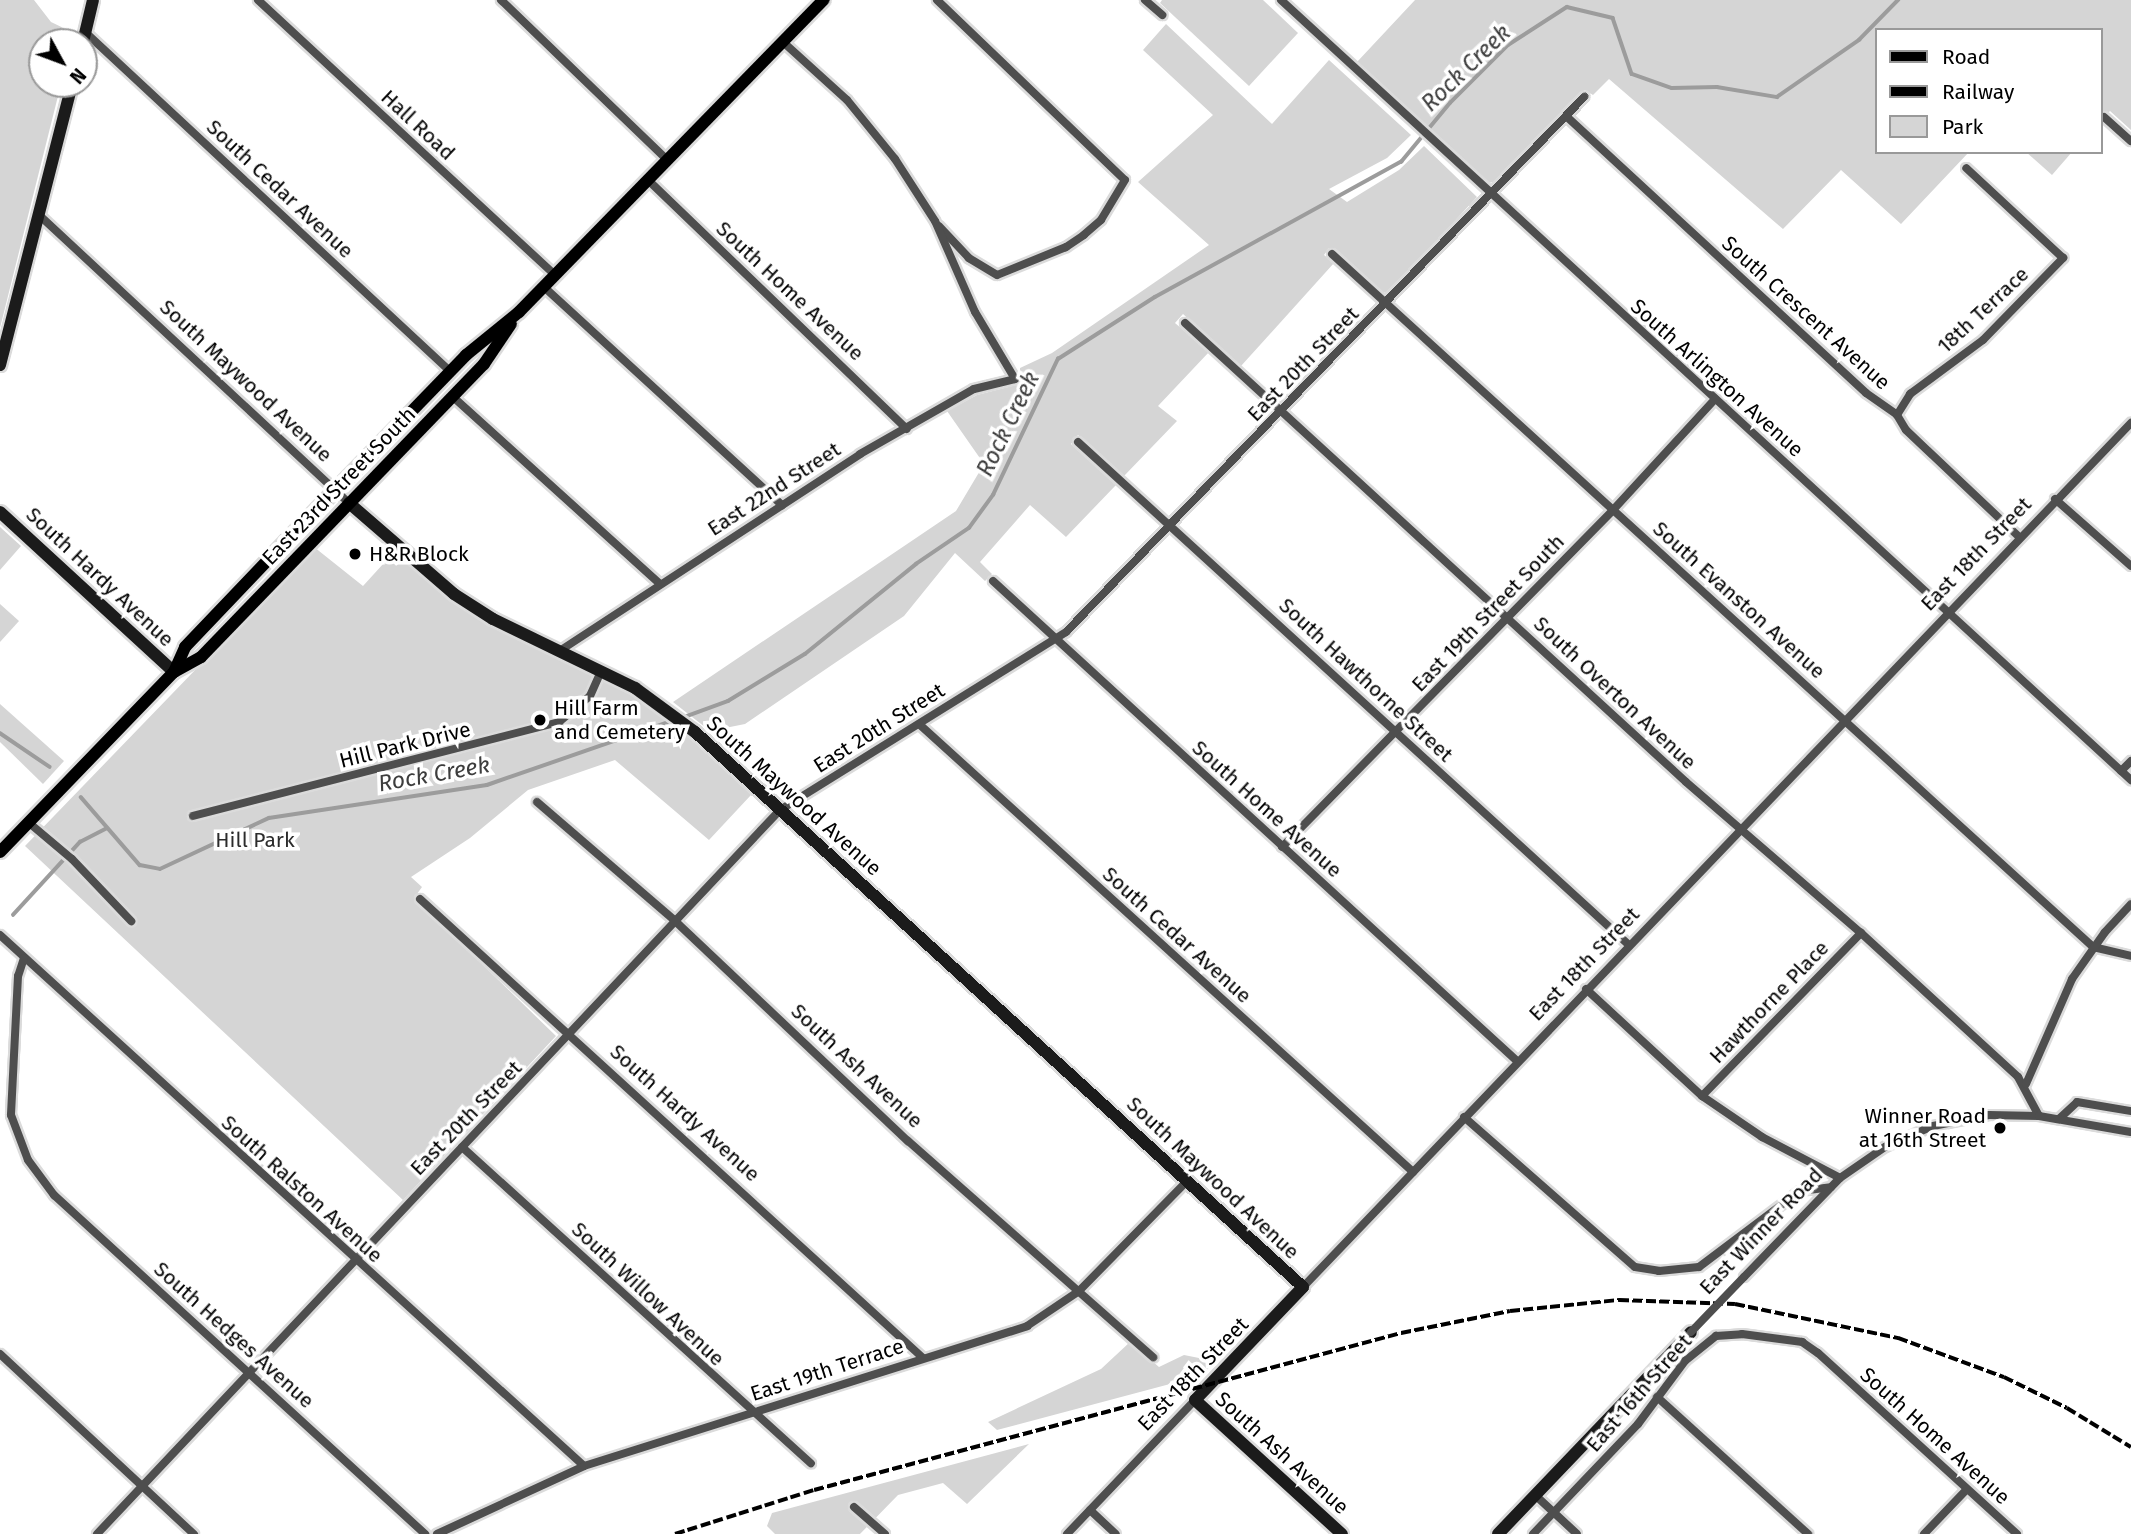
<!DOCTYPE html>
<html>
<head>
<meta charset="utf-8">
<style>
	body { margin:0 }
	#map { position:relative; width:2131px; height:1534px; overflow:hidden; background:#fff; font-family:"Fira Sans",sans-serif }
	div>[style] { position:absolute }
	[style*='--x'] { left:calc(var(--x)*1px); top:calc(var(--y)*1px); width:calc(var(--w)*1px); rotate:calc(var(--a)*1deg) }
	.green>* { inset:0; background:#d5d5d5 }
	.stream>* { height:3.5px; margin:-1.75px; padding:0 1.75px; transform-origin:1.75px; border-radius:1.75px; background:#9c9c9c }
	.roads { filter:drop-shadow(2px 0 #dbdbdb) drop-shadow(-2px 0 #dbdbdb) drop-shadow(0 2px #dbdbdb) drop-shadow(0 -2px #dbdbdb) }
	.street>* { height:8px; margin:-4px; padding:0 4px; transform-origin:4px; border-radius:4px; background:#4e4e4e }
	.secondary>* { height:12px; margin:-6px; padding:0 6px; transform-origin:6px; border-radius:6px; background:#1b1b1b }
	.primary>* { height:12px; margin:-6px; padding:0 6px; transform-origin:6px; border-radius:6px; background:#000 }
	.rail>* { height:3.5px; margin-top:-1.75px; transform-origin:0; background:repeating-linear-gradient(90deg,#000 0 10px,transparent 0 13.5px) }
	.street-bridge>* { height:8px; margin:-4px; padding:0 4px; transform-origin:4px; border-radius:4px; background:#4e4e4e }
	.dots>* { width:19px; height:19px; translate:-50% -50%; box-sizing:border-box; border:4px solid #fff; border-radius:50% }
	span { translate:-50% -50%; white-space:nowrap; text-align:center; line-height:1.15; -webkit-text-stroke:7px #fff; paint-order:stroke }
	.street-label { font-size:21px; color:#000 }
	.poi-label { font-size:21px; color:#000 }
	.left { translate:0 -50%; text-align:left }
	.right { translate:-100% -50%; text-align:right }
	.park-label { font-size:21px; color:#2c2c2c }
	.water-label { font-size:23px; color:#3d3d3d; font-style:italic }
	.legend { position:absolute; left:1875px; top:28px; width:228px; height:126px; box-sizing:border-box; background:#fff; border:2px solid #999; margin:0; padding:9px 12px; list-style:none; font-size:21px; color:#000 }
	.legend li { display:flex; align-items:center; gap:14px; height:35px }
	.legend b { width:35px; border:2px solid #999 }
	.north { position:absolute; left:28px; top:28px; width:70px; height:70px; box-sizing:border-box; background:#fff; border:2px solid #999; border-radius:50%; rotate:131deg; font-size:19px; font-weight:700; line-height:28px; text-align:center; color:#000 }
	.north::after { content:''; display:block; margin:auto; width:24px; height:32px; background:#000; clip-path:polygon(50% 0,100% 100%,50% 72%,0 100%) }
</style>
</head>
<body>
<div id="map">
	<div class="green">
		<i style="clip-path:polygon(0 0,34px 0,51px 22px,74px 33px,72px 42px,42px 42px,42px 84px,61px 84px,0 328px)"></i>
		<i style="clip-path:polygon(1162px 0,1263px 0,1298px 33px,1249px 86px,1160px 3px)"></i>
		<i style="clip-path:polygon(1415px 0,2131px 0,2131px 130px,2110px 111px,2101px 120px,2101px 30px,1877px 30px,1877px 152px,1969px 152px,1901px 224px,1841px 170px,1783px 229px,1609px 79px,1593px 95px,1585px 90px,1496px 182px,1487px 183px,1357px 62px)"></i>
		<i style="clip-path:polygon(1166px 24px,1272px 124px,1329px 60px,1411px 135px,1387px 158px,1329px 189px,1347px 202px,1399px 170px,1424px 146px,1477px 197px,1389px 292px,1382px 293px,1329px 248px,1324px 255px,1334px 263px,1241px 366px,1183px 314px,1175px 323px,1209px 352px,1158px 406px,1177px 421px,1124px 476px,1078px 435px,1071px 444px,1116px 485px,1066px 537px,1030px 505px,980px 562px,992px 574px,985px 581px,955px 553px,904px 616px,745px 724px,710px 731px,673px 702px,956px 511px,984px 464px,947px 411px,977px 395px,1020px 384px,1020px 368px,1052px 353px,1209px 245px,1138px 182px,1213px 115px,1143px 50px)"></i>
		<i style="clip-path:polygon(2026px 152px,2072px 152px,2052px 175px)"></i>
		<i style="clip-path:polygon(0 527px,21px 546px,0 570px)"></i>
		<i style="clip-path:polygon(314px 547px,363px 586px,394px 552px,444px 593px,631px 693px,687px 735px,751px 795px,709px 840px,615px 760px,528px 790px,470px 838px,411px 877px,422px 887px,414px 898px,556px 1036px,403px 1200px,25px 846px)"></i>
		<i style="clip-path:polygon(0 604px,19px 621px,0 642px)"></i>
		<i style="clip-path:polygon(0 704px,64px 761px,43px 784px,0 742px)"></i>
		<i style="clip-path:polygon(1130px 1342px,1159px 1367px,1184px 1355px,1204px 1359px,1215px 1351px,1222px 1356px,1200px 1376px,997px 1430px,988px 1422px,1101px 1369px)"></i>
		<i style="clip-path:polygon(1029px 1444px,967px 1504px,943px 1483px,898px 1495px,860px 1534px,775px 1534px,767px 1526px,772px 1513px)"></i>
	</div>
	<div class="stream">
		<i style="--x:682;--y:718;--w:49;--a:-20.3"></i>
		<i style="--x:728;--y:701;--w:90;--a:-31.4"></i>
		<i style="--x:805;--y:654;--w:143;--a:-39"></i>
		<i style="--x:916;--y:564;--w:64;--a:-34.2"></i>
		<i style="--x:969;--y:528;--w:41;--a:-54"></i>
		<i style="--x:993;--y:495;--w:151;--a:-64.5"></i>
		<i style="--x:1058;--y:359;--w:115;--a:-32.6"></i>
		<i style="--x:1155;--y:297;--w:281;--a:-28.8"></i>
		<i style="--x:1401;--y:162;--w:77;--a:-50.3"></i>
		<i style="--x:1450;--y:103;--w:82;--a:-45"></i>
		<i style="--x:1508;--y:45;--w:70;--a:-32.8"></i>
		<i style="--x:1567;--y:7;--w:47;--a:13.4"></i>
		<i style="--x:1613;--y:18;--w:59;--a:71.3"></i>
		<i style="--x:1632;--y:74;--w:42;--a:19.3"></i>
		<i style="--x:1672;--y:88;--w:45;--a:-1.3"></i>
		<i style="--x:1717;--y:87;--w:61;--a:9.5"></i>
		<i style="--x:1777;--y:97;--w:100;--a:-34.8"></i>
		<i style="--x:1859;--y:40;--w:56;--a:-45.7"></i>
		<i style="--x:0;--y:733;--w:60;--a:34.2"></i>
		<i style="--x:81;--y:797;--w:90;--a:49.1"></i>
		<i style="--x:140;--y:865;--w:20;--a:11"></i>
		<i style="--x:160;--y:869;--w:120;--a:-25.1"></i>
		<i style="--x:269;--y:818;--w:220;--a:-8.6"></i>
		<i style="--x:487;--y:785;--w:199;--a:-19.1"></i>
		<i style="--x:13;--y:915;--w:99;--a:-47.5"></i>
		<i style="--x:80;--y:842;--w:29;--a:-27"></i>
	</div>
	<div class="roads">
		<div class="street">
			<i style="--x:258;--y:0;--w:405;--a:42.8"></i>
			<i style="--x:501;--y:0;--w:231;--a:43.9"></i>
			<i style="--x:937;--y:0;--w:260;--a:43.8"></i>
			<i style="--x:1125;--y:180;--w:47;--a:121"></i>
			<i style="--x:1101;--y:220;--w:23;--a:139"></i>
			<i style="--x:1084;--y:235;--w:22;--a:146"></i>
			<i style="--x:1066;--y:247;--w:74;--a:157.9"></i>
			<i style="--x:997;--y:275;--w:33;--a:-149"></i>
			<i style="--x:969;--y:258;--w:44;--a:-133.2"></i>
			<i style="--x:1145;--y:0;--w:23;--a:41"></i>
			<i style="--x:1281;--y:0;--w:1154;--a:42.54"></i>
			<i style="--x:85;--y:32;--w:500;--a:42.9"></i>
			<i style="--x:1566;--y:116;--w:408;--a:42.7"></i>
			<i style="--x:1866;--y:393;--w:38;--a:35"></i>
			<i style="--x:1897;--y:415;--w:17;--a:59"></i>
			<i style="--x:1906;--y:430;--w:156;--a:43.4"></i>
			<i style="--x:2104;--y:117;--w:36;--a:42"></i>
			<i style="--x:648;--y:180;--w:359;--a:43.9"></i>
			<i style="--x:38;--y:214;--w:425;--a:42.9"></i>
			<i style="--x:1332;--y:254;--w:1029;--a:42.32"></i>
			<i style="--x:2093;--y:947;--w:39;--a:13"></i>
			<i style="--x:544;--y:287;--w:323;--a:42.5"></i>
			<i style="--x:1185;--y:323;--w:679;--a:42.49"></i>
			<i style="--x:1686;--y:782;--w:231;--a:40.8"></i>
			<i style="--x:1861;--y:933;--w:213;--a:42.5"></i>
			<i style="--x:2018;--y:1077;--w:44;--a:61.7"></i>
			<i style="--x:452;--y:396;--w:280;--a:42.1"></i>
			<i style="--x:1897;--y:415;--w:25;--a:-58"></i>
			<i style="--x:1910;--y:394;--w:91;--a:-36.5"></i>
			<i style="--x:1983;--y:340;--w:115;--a:-45.7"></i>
			<i style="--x:2063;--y:258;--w:132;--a:-137.1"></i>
			<i style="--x:1078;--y:442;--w:746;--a:42.39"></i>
			<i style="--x:2055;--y:499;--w:101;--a:41.4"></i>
			<i style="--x:993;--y:581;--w:711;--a:42.49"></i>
			<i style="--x:561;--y:650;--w:358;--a:-33.2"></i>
			<i style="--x:860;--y:454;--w:131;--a:-29.7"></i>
			<i style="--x:974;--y:389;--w:42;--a:-13.7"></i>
			<i style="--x:1015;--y:379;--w:78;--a:-120.8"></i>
			<i style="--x:975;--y:312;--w:99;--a:-113.7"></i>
			<i style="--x:935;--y:221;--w:74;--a:-122.8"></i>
			<i style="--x:895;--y:159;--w:76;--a:-129.1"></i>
			<i style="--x:847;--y:100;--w:86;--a:-137.8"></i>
			<i style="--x:919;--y:724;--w:667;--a:42.2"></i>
			<i style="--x:2121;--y:771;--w:14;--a:-45"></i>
			<i style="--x:537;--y:802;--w:181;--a:40.7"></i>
			<i style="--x:674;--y:920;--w:322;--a:43.4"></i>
			<i style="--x:908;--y:1141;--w:327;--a:41.4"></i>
			<i style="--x:193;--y:816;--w:378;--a:-14.4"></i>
			<i style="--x:559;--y:722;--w:40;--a:-40"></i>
			<i style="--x:590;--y:696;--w:27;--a:-66"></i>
			<i style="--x:28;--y:822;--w:57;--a:40.1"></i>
			<i style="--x:72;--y:859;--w:86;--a:46.4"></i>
			<i style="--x:1282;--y:847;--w:472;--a:-45.5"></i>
			<i style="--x:1613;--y:510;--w:151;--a:-47.4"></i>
			<i style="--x:420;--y:899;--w:680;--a:42.38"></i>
			<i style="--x:0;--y:935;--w:789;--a:42.28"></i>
			<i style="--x:24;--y:958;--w:19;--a:108"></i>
			<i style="--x:18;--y:976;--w:139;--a:92.9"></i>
			<i style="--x:11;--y:1115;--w:48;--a:69.3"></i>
			<i style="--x:28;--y:1160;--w:44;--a:53.4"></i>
			<i style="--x:54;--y:1195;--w:503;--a:42.42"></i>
			<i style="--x:1586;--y:989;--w:158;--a:42.7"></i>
			<i style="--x:1702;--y:1096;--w:73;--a:34.3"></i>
			<i style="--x:1762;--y:1137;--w:88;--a:27.7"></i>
			<i style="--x:2026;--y:1084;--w:115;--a:-66.3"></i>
			<i style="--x:2072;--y:979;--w:57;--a:-54.9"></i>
			<i style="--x:2105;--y:932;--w:38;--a:-47"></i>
			<i style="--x:1702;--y:1096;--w:228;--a:-45.7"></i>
			<i style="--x:1464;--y:1117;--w:227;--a:41.3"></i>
			<i style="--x:1635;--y:1267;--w:24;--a:9"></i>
			<i style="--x:1659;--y:1271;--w:40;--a:-5.7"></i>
			<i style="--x:1699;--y:1267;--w:126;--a:-37"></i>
			<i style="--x:1800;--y:1191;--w:31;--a:-7"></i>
			<i style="--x:2060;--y:1118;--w:23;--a:-43"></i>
			<i style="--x:2077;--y:1102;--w:55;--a:9.5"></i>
			<i style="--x:462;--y:1147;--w:471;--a:42.2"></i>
			<i style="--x:1744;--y:1277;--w:138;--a:-45.9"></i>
			<i style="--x:1840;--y:1178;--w:55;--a:-34.6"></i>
			<i style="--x:1885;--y:1147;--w:52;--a:-23.6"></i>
			<i style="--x:1933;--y:1126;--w:57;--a:-11.1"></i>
			<i style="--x:1989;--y:1115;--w:50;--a:1.1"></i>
			<i style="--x:2039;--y:1116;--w:93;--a:9.9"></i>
			<i style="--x:1303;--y:1287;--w:1197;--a:-46.22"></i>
			<i style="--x:0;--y:1354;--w:265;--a:42.9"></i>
			<i style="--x:1657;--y:1397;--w:204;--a:42.2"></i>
			<i style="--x:1535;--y:1495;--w:57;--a:42.9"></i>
			<i style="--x:854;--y:1507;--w:41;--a:41.1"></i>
			<i style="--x:1090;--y:1510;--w:35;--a:43"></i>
			<i style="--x:97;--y:1534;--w:995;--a:-46.67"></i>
			<i style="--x:780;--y:810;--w:337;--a:-31.9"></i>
			<i style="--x:1066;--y:632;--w:745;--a:-45.92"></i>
			<i style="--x:437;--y:1534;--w:162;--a:-24.8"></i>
			<i style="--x:584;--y:1466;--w:465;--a:-17.5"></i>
			<i style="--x:1027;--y:1326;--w:63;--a:-33.9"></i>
			<i style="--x:1079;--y:1291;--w:156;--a:-45.5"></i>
			<i style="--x:1067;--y:1534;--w:185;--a:-46.3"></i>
			<i style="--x:1533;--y:1534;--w:152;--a:-46.3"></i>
			<i style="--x:1638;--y:1424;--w:79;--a:-53.3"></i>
			<i style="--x:1685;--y:1361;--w:40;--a:-39"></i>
			<i style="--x:1716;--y:1336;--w:26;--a:-4"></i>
			<i style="--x:1742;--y:1334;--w:61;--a:7.6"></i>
			<i style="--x:1802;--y:1342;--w:19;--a:35"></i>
			<i style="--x:1818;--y:1353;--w:269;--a:42.3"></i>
			<i style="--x:1924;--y:1534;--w:61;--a:-46.3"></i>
		</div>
		<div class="secondary">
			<i style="--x:83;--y:42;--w:43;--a:-76.6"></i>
			<i style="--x:0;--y:365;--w:290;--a:-75.6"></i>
			<i style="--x:349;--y:503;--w:139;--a:40.9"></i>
			<i style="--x:454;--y:594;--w:46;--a:32.7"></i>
			<i style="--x:493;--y:619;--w:158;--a:25.9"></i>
			<i style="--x:635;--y:688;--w:74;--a:36.3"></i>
			<i style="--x:695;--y:732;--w:823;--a:42.39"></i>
			<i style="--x:1303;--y:1287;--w:156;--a:133.7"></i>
			<i style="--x:1195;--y:1400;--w:199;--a:42.4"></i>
			<i style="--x:0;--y:512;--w:236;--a:42.6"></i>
			<i style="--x:1498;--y:1534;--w:279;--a:-46.3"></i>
		</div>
		<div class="primary">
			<i style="--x:174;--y:672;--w:27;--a:-66"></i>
			<i style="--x:185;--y:647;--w:146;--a:-46.4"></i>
			<i style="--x:286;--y:541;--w:259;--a:-45.9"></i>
			<i style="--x:466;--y:355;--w:68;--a:-39.1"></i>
			<i style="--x:519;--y:312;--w:436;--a:-45.7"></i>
			<i style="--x:0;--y:852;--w:250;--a:-46"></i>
			<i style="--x:174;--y:672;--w:31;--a:-29"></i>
			<i style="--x:201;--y:657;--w:407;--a:-46"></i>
			<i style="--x:484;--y:364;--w:48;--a:-56"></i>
		</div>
	</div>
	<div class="rail">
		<i style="--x:675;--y:1534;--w:146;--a:-17.6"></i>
		<i style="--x:814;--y:1490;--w:608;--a:-14.97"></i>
		<i style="--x:1401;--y:1333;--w:111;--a:-11.4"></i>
		<i style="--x:1510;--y:1311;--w:110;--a:-5.8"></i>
		<i style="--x:1619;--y:1300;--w:116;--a:2"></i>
		<i style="--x:1735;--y:1304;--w:167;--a:11.8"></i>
		<i style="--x:1898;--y:1338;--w:113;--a:20.2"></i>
		<i style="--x:2004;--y:1377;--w:70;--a:26.2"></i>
		<i style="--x:2067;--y:1408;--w:75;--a:31.4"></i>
	</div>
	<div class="street-bridge">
		<i style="--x:1691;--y:1332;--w:76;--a:-46.1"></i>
	</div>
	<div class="dots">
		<i style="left:355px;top:554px;background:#000"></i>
		<i style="left:540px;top:720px;background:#000"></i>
		<i style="left:2000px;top:1128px;background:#000"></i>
	</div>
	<div class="street-label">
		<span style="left:418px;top:125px;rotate:43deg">Hall Road</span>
		<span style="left:280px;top:189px;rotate:43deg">South Cedar Avenue</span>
		<span style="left:790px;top:291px;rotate:43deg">South Home Avenue</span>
		<span style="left:1983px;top:310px;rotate:-43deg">18th Terrace</span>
		<span style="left:1806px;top:313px;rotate:42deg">South Crescent Avenue</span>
		<span style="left:1303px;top:364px;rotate:-46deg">East 20th Street</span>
		<span style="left:1717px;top:378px;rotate:42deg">South Arlington Avenue</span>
		<span style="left:246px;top:381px;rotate:43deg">South Maywood Avenue</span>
		<span style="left:339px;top:486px;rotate:-46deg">East 23rd Street South</span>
		<span style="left:774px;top:489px;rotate:-33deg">East 22nd Street</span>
		<span style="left:1976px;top:554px;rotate:-46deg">East 18th Street</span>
		<span style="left:100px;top:577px;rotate:43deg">South Hardy Avenue</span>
		<span style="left:1739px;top:600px;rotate:42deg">South Evanston Avenue</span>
		<span style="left:1488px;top:613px;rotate:-46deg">East 19th Street South</span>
		<span style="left:1366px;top:680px;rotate:43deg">South Hawthorne Street</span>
		<span style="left:1615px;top:693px;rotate:43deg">South Overton Avenue</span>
		<span style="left:879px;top:728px;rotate:-32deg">East 20th Street</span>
		<span style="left:405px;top:745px;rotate:-14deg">Hill Park Drive</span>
		<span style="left:794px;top:796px;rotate:42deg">South Maywood Avenue</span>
		<span style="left:1267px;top:809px;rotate:42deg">South Home Avenue</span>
		<span style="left:1177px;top:935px;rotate:42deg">South Cedar Avenue</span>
		<span style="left:1584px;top:964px;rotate:-46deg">East 18th Street</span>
		<span style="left:1769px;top:1002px;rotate:-46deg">Hawthorne Place</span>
		<span style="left:857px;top:1066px;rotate:43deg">South Ash Avenue</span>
		<span style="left:685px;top:1113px;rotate:42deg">South Hardy Avenue</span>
		<span style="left:466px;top:1118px;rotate:-46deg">East 20th Street</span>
		<span style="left:1213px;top:1178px;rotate:43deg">South Maywood Avenue</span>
		<span style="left:302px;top:1189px;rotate:42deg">South Ralston Avenue</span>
		<span style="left:1761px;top:1231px;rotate:-46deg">East Winner Road</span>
		<span style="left:648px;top:1294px;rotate:43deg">South Willow Avenue</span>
		<span style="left:234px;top:1335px;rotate:42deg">South Hedges Avenue</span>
		<span style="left:827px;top:1370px;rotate:-18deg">East 19th Terrace</span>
		<span style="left:1193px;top:1374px;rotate:-46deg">East 18th Street</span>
		<span style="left:1639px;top:1393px;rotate:-49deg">East 16th Street</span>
		<span style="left:1935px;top:1436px;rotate:42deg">South Home Avenue</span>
		<span style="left:1282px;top:1453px;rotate:42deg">South Ash Avenue</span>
	</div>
	<div class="poi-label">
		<span class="left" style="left:369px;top:554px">H&amp;R Block</span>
		<span class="left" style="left:554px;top:720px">Hill Farm<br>and Cemetery</span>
		<span class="right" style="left:1986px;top:1128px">Winner Road<br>at 16th Street</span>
	</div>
	<div class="park-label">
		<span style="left:255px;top:840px">Hill Park</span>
	</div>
	<div class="water-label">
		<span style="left:1466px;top:68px;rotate:-44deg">Rock Creek</span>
		<span style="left:1008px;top:424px;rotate:-64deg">Rock Creek</span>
		<span style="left:434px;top:774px;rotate:-10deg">Rock Creek</span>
	</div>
	<ul class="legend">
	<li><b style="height:9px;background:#000"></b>Road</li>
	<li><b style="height:9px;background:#000"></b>Railway</li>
	<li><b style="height:19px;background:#d5d5d5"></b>Park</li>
	</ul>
	<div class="north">N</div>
</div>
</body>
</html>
